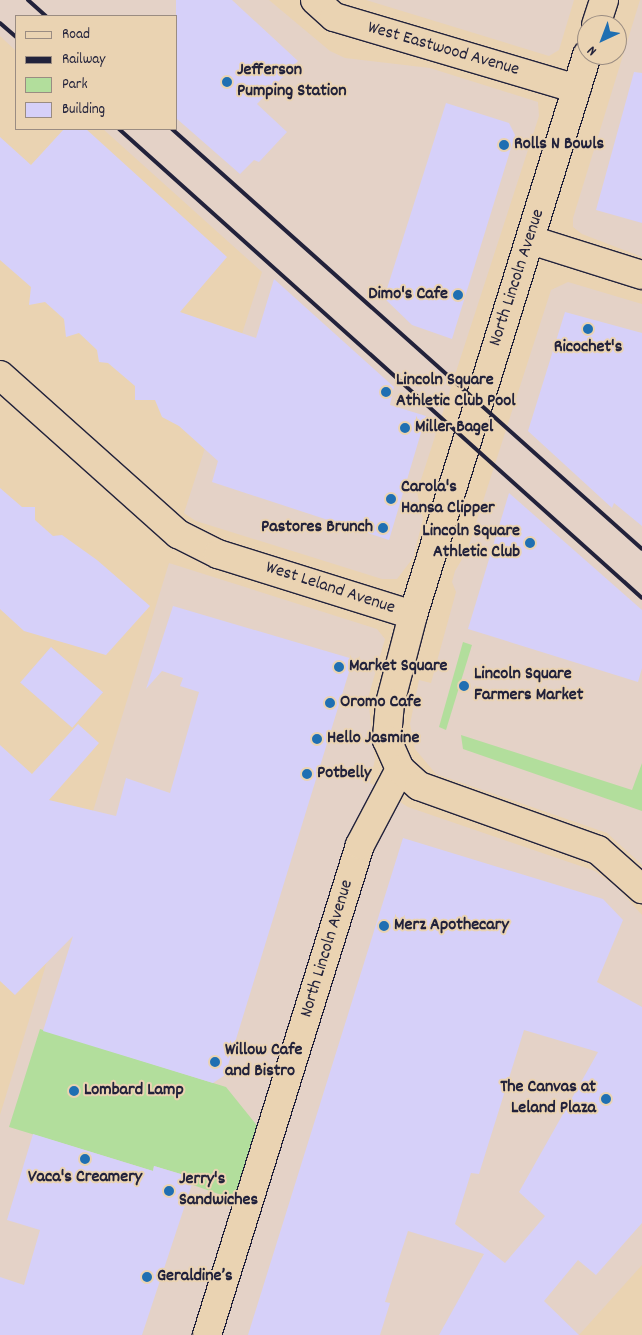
<!DOCTYPE html>
<html>
<head>
<meta charset="utf-8">
<style>
	body { margin:0 }
	#map { position:relative; width:642px; height:1335px; overflow:hidden; background:#ead3b2; font-family:Dekko,sans-serif }
	div>[style] { position:absolute }
	[style*='--x'] { left:calc(var(--x)*1px); top:calc(var(--y)*1px); width:calc(var(--w)*1px); rotate:calc(var(--a)*1deg) }
	.built>* { inset:0; background:#e4d2c7 }
	.green>* { inset:0; background:#b2de9c }
	.building>* { inset:0; background:#d6d0f9; transform-origin:0 0 }
	.roads { filter:drop-shadow(1px 0 #22223b) drop-shadow(-1px 0 #22223b) drop-shadow(0 1px #22223b) drop-shadow(0 -1px #22223b) }
	.minor>* { height:28px; margin:-14px; padding:0 14px; transform-origin:14px; border-radius:14px; background:#ead3b2 }
	.major>* { height:28px; margin:-14px; padding:0 14px; transform-origin:14px; border-radius:14px; background:#ead3b2 }
	.rail>* { height:4px; margin:-2px; padding:0 2px; transform-origin:2px; border-radius:2px; background:#22223b }
	.dots>* { width:14px; height:14px; translate:-50% -50%; box-sizing:border-box; border:2px solid #ead3b2; border-radius:50% }
	span { translate:-50% -50%; white-space:nowrap; text-align:center; line-height:1.15; -webkit-text-stroke:4px #ead3b2; paint-order:stroke }
	.street-label { font-size:18px; color:#22223b }
	.poi-label { font-size:18px; color:#22223b; font-weight:700 }
	.left { translate:0 -50%; text-align:left }
	.right { translate:-100% -50%; text-align:right }
	.legend { position:absolute; left:15px; top:15px; width:162px; height:115px; box-sizing:border-box; background:#ead3b2; border:1px solid #9a8c82; margin:0; padding:6px 9px; list-style:none; font-size:15px; color:#22223b }
	.legend li { display:flex; align-items:center; gap:10px; height:25px }
	.legend b { width:25px; border:1px solid #9a8c82 }
	.north { position:absolute; left:577px; top:15px; width:50px; height:50px; box-sizing:border-box; background:#ead3b2; border:1px solid #9a8c82; border-radius:50%; rotate:223deg; font-size:14px; font-weight:700; line-height:20px; text-align:center; color:#22223b }
	.north::after { content:''; display:block; margin:auto; width:18px; height:22px; background:#1f6fb2; clip-path:polygon(50% 0,100% 100%,50% 72%,0 100%) }
</style>
</head>
<body>
<div id="map">
	<div class="built">
		<i style="clip-path:polygon(0 0,269px 0,330px 51px,345px 58px,430px 68px,538px 102px,539px 116px,417px 492px,423px 519px,413px 558px,397px 579px,382px 579px,196px 521px,184px 513px,262px 272px,103px 129px,176px 129px,176px 16px,16px 16px,16px 51px,0 36px)"></i>
		<i style="clip-path:polygon(366px 0,574px 0,559px 50px,549px 56px)"></i>
		<i style="clip-path:polygon(640px 0,642px 0,642px 257px,582px 234px,573px 227px,573px 218px)"></i>
		<i style="clip-path:polygon(568px 282px,642px 304px,642px 865px,607px 833px,436px 774px,415px 749px,410px 724px,419px 680px,431px 683px,456px 592px,452px 582px,455px 571px,467px 551px,551px 290px)"></i>
		<i style="clip-path:polygon(169px 563px,377px 629px,385px 639px,368px 698px,375px 759px,370px 783px,408px 807px,595px 871px,618px 888px,642px 915px,642px 1265px,579px 1335px,0 1335px,0 1115px)"></i>
	</div>
	<div class="green">
		<i style="clip-path:polygon(463px 642px,472px 645px,446px 730px,439px 727px)"></i>
		<i style="clip-path:polygon(461px 735px,632px 790px,642px 763px,642px 811px,463px 749px)"></i>
		<i style="clip-path:polygon(40px 1029px,226px 1087px,259px 1128px,238px 1193px,230px 1198px,193px 1185px,194px 1178px,154px 1166px,153px 1171px,9px 1127px)"></i>
	</div>
	<div class="building">
		<i style="clip-path:polygon(176px 0,232px 0,298px 61px,257px 104px,287px 132px,259px 162px,254px 160px,240px 174px,176px 118px)"></i>
		<i style="clip-path:polygon(634px 72px,642px 73px,642px 223px,596px 210px)"></i>
		<i style="clip-path:polygon(446px 103px,509px 123px,515px 135px,452px 339px,412px 325px,384px 298px)"></i>
		<i style="clip-path:polygon(64px 129px,86px 129px,227px 257px,180px 312px,256px 338px,274px 279px,394px 387px,390px 405px,426px 416px,389px 540px,212px 482px,218px 461px,179px 426px,162px 417px,155px 400px,135px 400px,135px 386px,108px 363px,99px 362px,97px 350px,79px 333px,66px 337px,64px 319px,45px 302px,29px 305px,31px 287px,0 260px,0 137px,31px 165px)"></i>
		<i style="clip-path:polygon(565px 312px,642px 333px,642px 526px,614px 503px,612px 508px,528px 431px)"></i>
		<i style="clip-path:polygon(0 488px,22px 507px,35px 507px,35px 520px,53px 536px,62px 535px,97px 560px,150px 606px,106px 655px,24px 631px,0 609px)"></i>
		<i style="clip-path:polygon(509px 493px,642px 610px,642px 668px,638px 682px,468px 629px)"></i>
		<i style="clip-path:polygon(173px 606px,353px 659px,225px 1075px,213px 1083px,43px 1031px,73px 936px,15px 995px,0 981px,0 745px,32px 774px,78px 724px,99px 743px,49px 800px,116px 816px,126px 778px,170px 793px,199px 692px,180px 686px,183px 678px,162px 671px,146px 689px)"></i>
		<i style="left:51px;top:647px;width:69px;height:47px;rotate:41deg"></i>
		<i style="clip-path:polygon(evenodd,403px 838px,603px 899px,623px 920px,597px 982px,642px 1007px,642px 1223px,596px 1275px,578px 1260px,544px 1301px,579px 1335px,439px 1335px,484px 1254px,408px 1231px,385px 1302px,390px 1303px,380px 1335px,248px 1335px,403px 838px,524px 1030px,598px 1052px,519px 1192px,545px 1216px,505px 1263px,455px 1224px,471px 1173px,479px 1174px,524px 1030px)"></i>
		<i style="clip-path:polygon(33px 1134px,153px 1171px,154px 1166px,194px 1178px,142px 1335px,0 1335px,0 1277px,24px 1285px,40px 1230px,7px 1220px)"></i>
	</div>
	<div class="roads">
		<div class="minor">
			<i style="--x:315;--y:0;--w:25;--a:42"></i>
			<i style="--x:334;--y:17;--w:253;--a:16.5"></i>
			<i style="--x:531;--y:240;--w:116;--a:17.5"></i>
			<i style="--x:0;--y:375;--w:239;--a:41.8"></i>
			<i style="--x:178;--y:534;--w:45;--a:26.6"></i>
			<i style="--x:218;--y:554;--w:204;--a:17.4"></i>
			<i style="--x:207;--y:1335;--w:513;--a:-72.66"></i>
			<i style="--x:360;--y:845;--w:86;--a:-62.2"></i>
		</div>
		<div class="major">
			<i style="--x:596;--y:25;--w:26;--a:-72"></i>
			<i style="--x:587;--y:55;--w:586;--a:107.26"></i>
			<i style="--x:413;--y:615;--w:91;--a:104.6"></i>
			<i style="--x:390;--y:703;--w:37;--a:95"></i>
			<i style="--x:387;--y:740;--w:32;--a:66"></i>
			<i style="--x:400;--y:769;--w:25;--a:42"></i>
			<i style="--x:419;--y:786;--w:190;--a:19.7"></i>
			<i style="--x:598;--y:850;--w:59;--a:41.6"></i>
		</div>
	</div>
	<div class="rail">
		<i style="--x:28;--y:0;--w:24;--a:42"></i>
		<i style="--x:0;--y:23;--w:21;--a:41"></i>
		<i style="--x:119;--y:129;--w:702;--a:41.88"></i>
		<i style="--x:172;--y:129;--w:630;--a:41.78"></i>
	</div>
	<div class="dots">
		<i style="left:227px;top:82px;background:#1f6fb2"></i>
		<i style="left:504px;top:145px;background:#1f6fb2"></i>
		<i style="left:458px;top:295px;background:#1f6fb2"></i>
		<i style="left:588px;top:329px;background:#1f6fb2"></i>
		<i style="left:386px;top:392px;background:#1f6fb2"></i>
		<i style="left:405px;top:428px;background:#1f6fb2"></i>
		<i style="left:391px;top:499px;background:#1f6fb2"></i>
		<i style="left:383px;top:528px;background:#1f6fb2"></i>
		<i style="left:530px;top:543px;background:#1f6fb2"></i>
		<i style="left:339px;top:667px;background:#1f6fb2"></i>
		<i style="left:464px;top:686px;background:#1f6fb2"></i>
		<i style="left:330px;top:703px;background:#1f6fb2"></i>
		<i style="left:317px;top:739px;background:#1f6fb2"></i>
		<i style="left:307px;top:774px;background:#1f6fb2"></i>
		<i style="left:384px;top:926px;background:#1f6fb2"></i>
		<i style="left:215px;top:1062px;background:#1f6fb2"></i>
		<i style="left:74px;top:1091px;background:#1f6fb2"></i>
		<i style="left:606px;top:1099px;background:#1f6fb2"></i>
		<i style="left:85px;top:1159px;background:#1f6fb2"></i>
		<i style="left:169px;top:1191px;background:#1f6fb2"></i>
		<i style="left:147px;top:1277px;background:#1f6fb2"></i>
	</div>
	<div class="street-label">
		<span style="left:443px;top:50px;rotate:16deg">West Eastwood Avenue</span>
		<span style="left:518px;top:278px;rotate:-72deg">North Lincoln Avenue</span>
		<span style="left:330px;top:589px;rotate:18deg">West Leland Avenue</span>
		<span style="left:328px;top:949px;rotate:-73deg">North Lincoln Avenue</span>
	</div>
	<div class="poi-label">
		<span class="left" style="left:237px;top:82px">Jefferson<br>Pumping Station</span>
		<span class="left" style="left:514px;top:145px">Rolls N Bowls</span>
		<span class="right" style="left:448px;top:295px">Dimo's Cafe</span>
		<span style="left:588px;top:348px">Ricochet's</span>
		<span class="left" style="left:396px;top:392px">Lincoln Square<br>Athletic Club Pool</span>
		<span class="left" style="left:415px;top:428px">Miller Bagel</span>
		<span class="left" style="left:401px;top:499px">Carola's<br>Hansa Clipper</span>
		<span class="right" style="left:373px;top:528px">Pastores Brunch</span>
		<span class="right" style="left:520px;top:543px">Lincoln Square<br>Athletic Club</span>
		<span class="left" style="left:349px;top:667px">Market Square</span>
		<span class="left" style="left:474px;top:686px">Lincoln Square<br>Farmers Market</span>
		<span class="left" style="left:340px;top:703px">Oromo Cafe</span>
		<span class="left" style="left:327px;top:739px">Hello Jasmine</span>
		<span class="left" style="left:317px;top:774px">Potbelly</span>
		<span class="left" style="left:394px;top:926px">Merz Apothecary</span>
		<span class="left" style="left:225px;top:1062px">Willow Cafe<br>and Bistro</span>
		<span class="right" style="left:596px;top:1099px">The Canvas at<br>Leland Plaza</span>
		<span class="left" style="left:84px;top:1091px">Lombard Lamp</span>
		<span style="left:85px;top:1178px">Vaca's Creamery</span>
		<span class="left" style="left:179px;top:1191px">Jerry's<br>Sandwiches</span>
		<span class="left" style="left:157px;top:1277px">Geraldine’s</span>
	</div>
	<ul class="legend">
	<li><b style="height:6px;background:#ead3b2"></b>Road</li>
	<li><b style="height:6px;background:#22223b"></b>Railway</li>
	<li><b style="height:14px;background:#b2de9c"></b>Park</li>
	<li><b style="height:14px;background:#d6d0f9"></b>Building</li>
	</ul>
	<div class="north">N</div>
</div>
</body>
</html>
